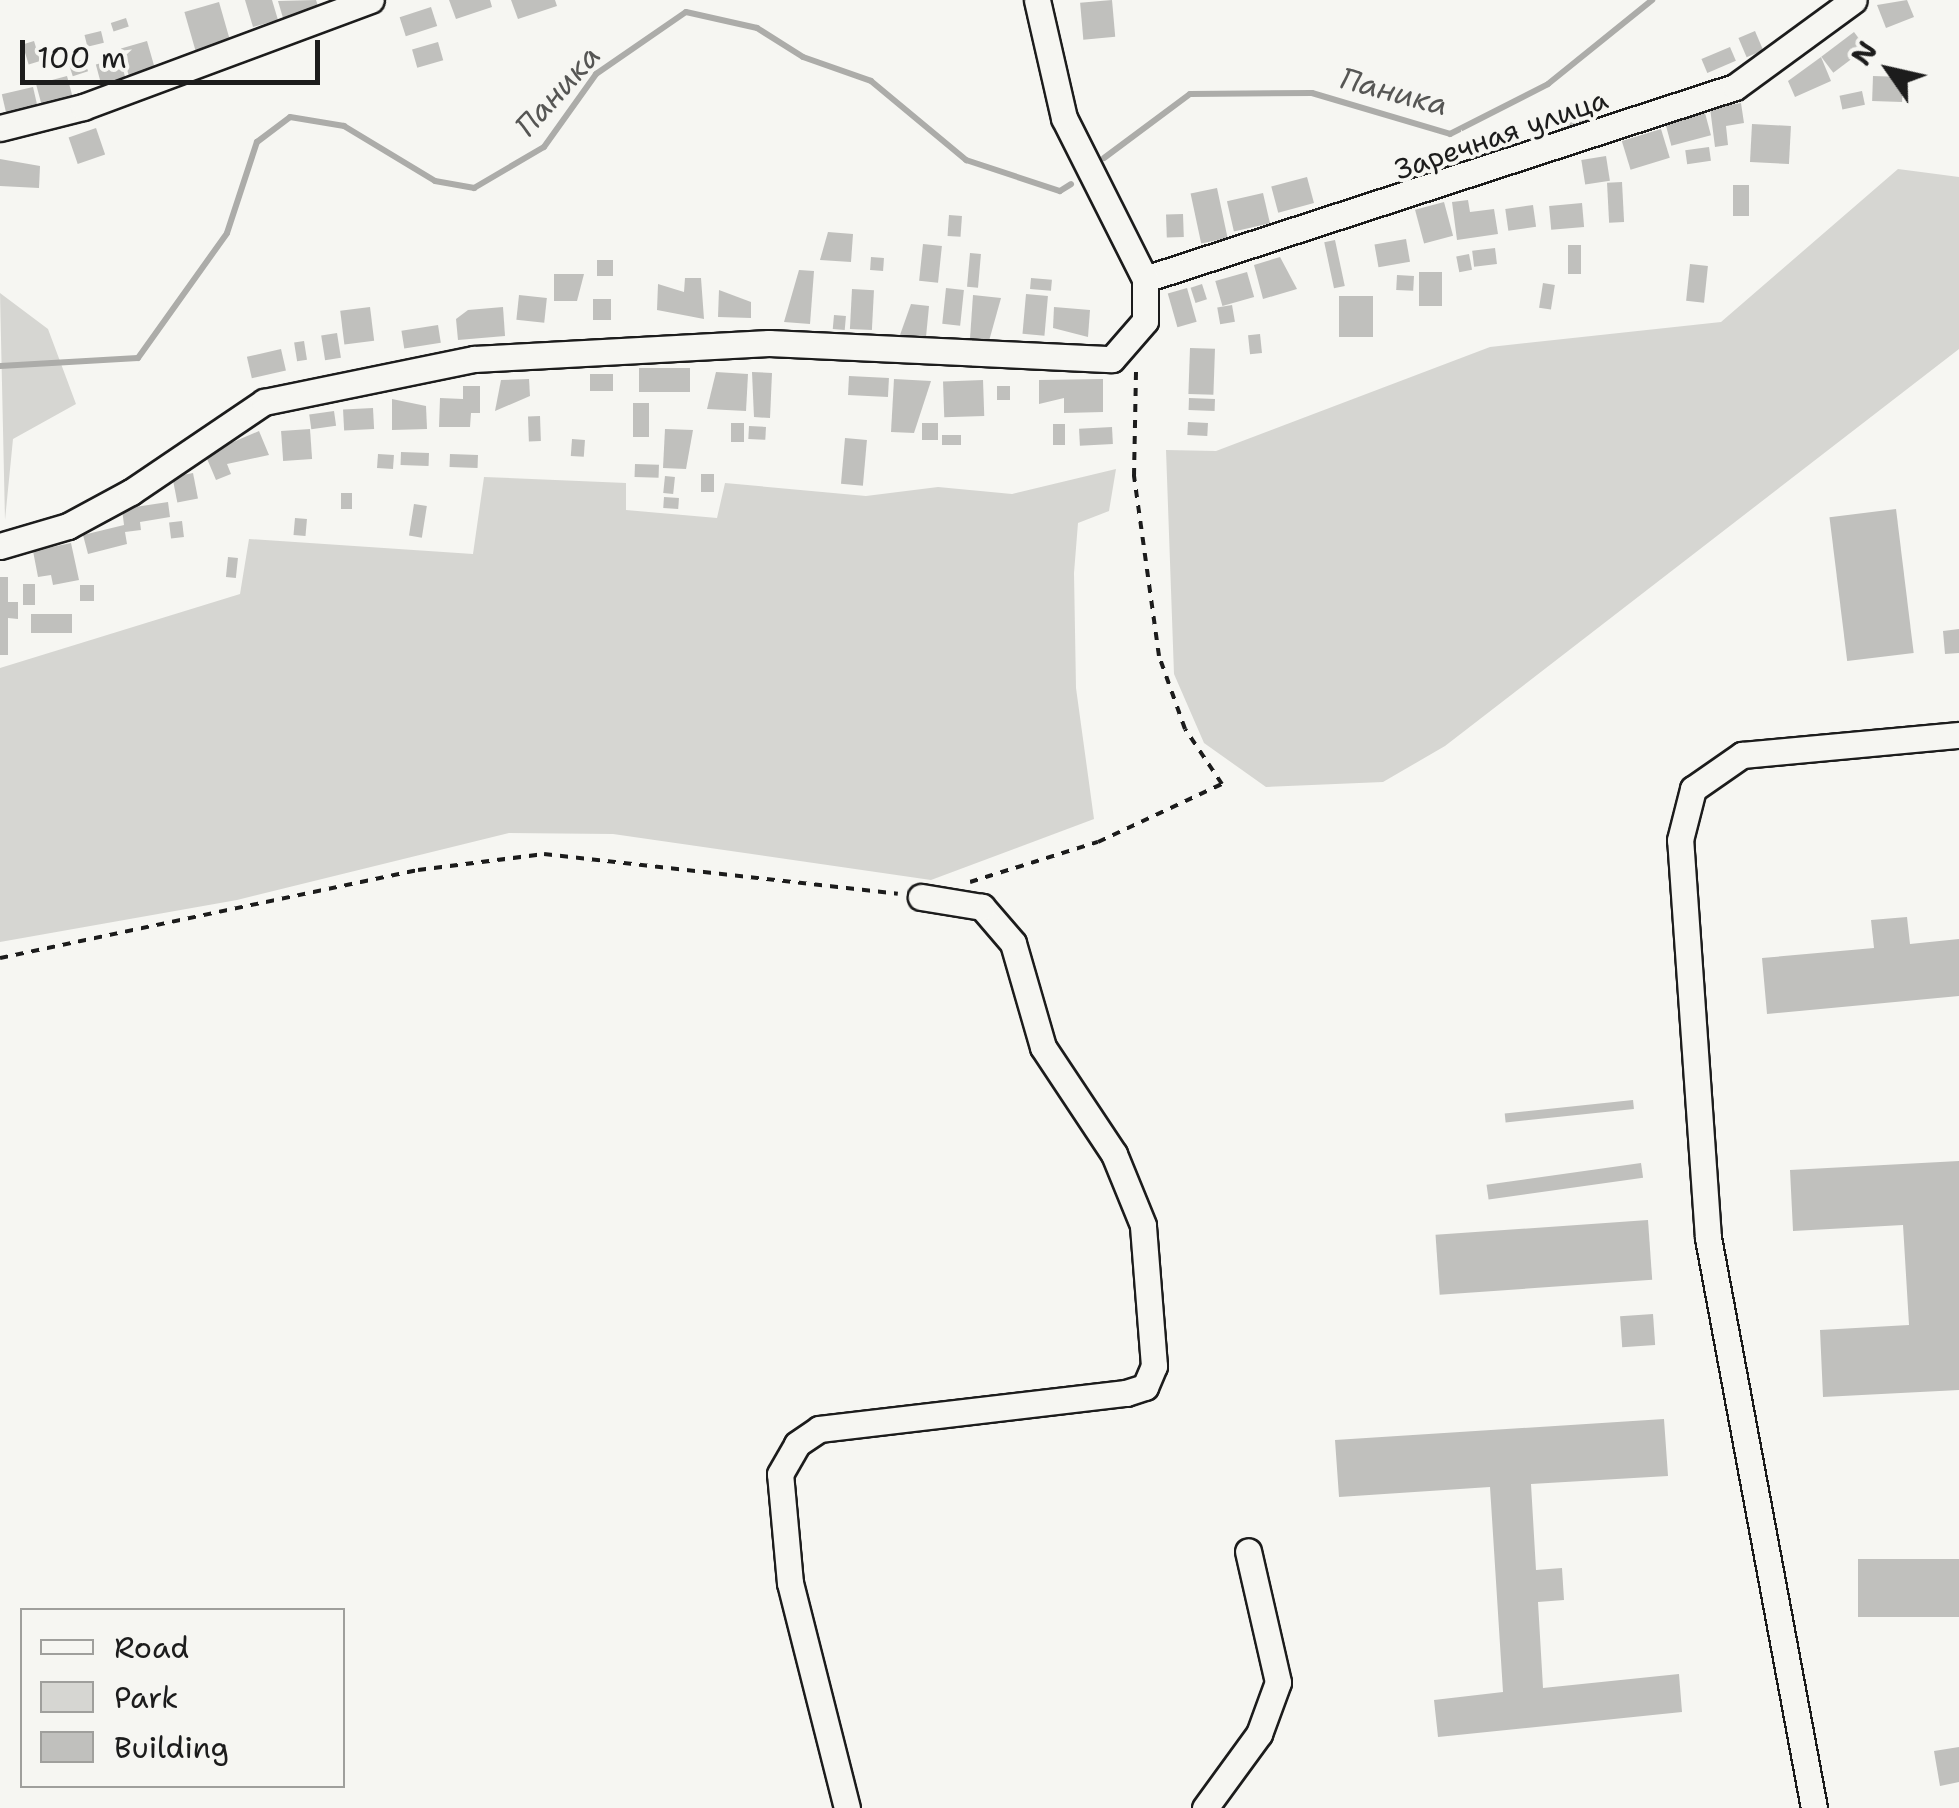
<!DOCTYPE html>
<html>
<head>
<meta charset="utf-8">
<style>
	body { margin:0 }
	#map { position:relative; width:1959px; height:1808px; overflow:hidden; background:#f6f6f2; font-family:"Shantell Sans",sans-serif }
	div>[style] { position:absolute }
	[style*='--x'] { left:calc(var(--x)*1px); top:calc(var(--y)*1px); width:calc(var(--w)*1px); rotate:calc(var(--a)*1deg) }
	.green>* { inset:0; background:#d6d6d2 }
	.stream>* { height:6px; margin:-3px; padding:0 3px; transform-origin:3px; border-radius:3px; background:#acaca9 }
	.building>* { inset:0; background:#c0c0bd; transform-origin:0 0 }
	.path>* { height:4px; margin-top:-2px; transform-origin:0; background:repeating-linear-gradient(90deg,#1c1c1c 0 8px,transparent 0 16px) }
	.roads { filter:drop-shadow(2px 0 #1c1c1c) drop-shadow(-2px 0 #1c1c1c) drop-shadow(0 2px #1c1c1c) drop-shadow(0 -2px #1c1c1c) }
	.minor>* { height:25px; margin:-12.5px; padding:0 12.5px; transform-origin:12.5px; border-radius:12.5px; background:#f6f6f2 }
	span { translate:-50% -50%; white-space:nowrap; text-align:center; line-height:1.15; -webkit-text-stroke:8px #f6f6f2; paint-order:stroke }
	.street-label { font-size:28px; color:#1c1c1c }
	.water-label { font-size:30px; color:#565654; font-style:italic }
	.legend { position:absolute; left:20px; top:1608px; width:325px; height:180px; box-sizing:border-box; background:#f6f6f2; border:2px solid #9f9f9c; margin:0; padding:12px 18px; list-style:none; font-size:30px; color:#1c1c1c }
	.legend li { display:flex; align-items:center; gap:20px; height:50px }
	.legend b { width:50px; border:2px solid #9f9f9c }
	.north { position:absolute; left:1839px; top:20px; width:100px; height:100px; -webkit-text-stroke:8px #f6f6f2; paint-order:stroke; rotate:304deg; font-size:28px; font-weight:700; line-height:40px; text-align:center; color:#1c1c1c }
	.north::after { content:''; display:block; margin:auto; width:35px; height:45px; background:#1c1c1c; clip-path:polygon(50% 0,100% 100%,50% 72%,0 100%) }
	.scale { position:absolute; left:20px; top:40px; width:300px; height:45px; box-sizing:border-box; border:5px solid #1c1c1c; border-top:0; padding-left:12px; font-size:30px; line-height:35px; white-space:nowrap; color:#1c1c1c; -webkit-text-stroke:8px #f6f6f2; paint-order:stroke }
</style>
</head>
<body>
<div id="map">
	<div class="green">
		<i style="clip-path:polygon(1898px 169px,1959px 177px,1959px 349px,1445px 746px,1383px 782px,1266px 787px,1204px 743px,1174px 674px,1166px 450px,1216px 451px,1490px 347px,1721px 322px)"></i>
		<i style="clip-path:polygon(0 293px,48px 329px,76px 404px,13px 439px,5px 520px)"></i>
		<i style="clip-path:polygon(1116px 469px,1109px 511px,1078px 523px,1074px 573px,1076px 688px,1094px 819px,931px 880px,613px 834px,509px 833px,237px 900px,0 942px,0 668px,240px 594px,249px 539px,473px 554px,484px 477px,626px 483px,626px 510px,717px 518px,725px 483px,866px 496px,938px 487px,1012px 494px)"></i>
	</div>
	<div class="stream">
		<i style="--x:1104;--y:158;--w:107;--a:-36.7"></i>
		<i style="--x:1190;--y:94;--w:122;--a:-0.5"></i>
		<i style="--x:1312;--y:93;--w:144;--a:16.5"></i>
		<i style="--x:1450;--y:134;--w:110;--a:-27"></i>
		<i style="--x:1548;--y:84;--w:134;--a:-38.9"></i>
		<i style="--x:0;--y:366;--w:138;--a:-3.3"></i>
		<i style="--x:138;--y:358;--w:153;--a:-54.5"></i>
		<i style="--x:227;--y:233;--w:96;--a:-71.8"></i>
		<i style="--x:257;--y:142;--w:41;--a:-37.1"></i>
		<i style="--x:290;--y:117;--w:55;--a:9.5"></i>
		<i style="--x:344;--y:126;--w:106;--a:31.1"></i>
		<i style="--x:435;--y:181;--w:40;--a:10"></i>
		<i style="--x:474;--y:188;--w:81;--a:-30.4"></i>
		<i style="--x:544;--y:147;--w:90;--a:-54.5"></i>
		<i style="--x:596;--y:74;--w:109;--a:-34.6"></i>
		<i style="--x:686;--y:12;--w:73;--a:12.7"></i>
		<i style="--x:757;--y:28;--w:54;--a:32.2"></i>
		<i style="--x:803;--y:57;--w:72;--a:19.4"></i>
		<i style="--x:871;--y:81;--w:124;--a:39.7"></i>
		<i style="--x:966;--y:160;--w:99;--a:18.3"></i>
		<i style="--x:1060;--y:191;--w:13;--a:-32"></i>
	</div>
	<div class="building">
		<i style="clip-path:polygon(245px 0,272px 0,278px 20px,253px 27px)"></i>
		<i style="clip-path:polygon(316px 0,319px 9px,283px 18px,278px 1px)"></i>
		<i style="clip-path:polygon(449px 0,490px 0,492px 7px,456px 19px)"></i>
		<i style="clip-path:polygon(511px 0,555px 0,557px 6px,518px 19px)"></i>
		<i style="left:1112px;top:0;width:37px;height:32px;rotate:85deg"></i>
		<i style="clip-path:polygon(1907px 0,1914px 17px,1886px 28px,1877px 5px)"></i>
		<i style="left:219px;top:2px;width:40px;height:36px;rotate:74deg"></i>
		<i style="left:431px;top:7px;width:20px;height:33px;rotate:72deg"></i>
		<i style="left:126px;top:18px;width:9px;height:16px;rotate:72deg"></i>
		<i style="left:101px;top:31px;width:12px;height:17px;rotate:76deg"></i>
		<i style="left:1755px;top:31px;width:21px;height:18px;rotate:67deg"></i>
		<i style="left:1854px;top:32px;width:20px;height:41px;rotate:53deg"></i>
		<i style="left:34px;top:41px;width:21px;height:12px;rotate:73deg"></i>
		<i style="left:147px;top:41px;width:33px;height:27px;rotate:74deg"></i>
		<i style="left:438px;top:42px;width:19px;height:27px;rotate:74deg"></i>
		<i style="left:1730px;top:47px;width:15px;height:31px;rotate:67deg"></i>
		<i style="clip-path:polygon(1821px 57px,1831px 81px,1795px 97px,1788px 81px)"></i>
		<i style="left:120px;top:58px;width:27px;height:25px;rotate:75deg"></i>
		<i style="left:84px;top:59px;width:13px;height:16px;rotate:72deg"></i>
		<i style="left:67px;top:76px;width:27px;height:32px;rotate:75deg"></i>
		<i style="left:1873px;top:76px;width:30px;height:25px;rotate:2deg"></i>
		<i style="left:33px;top:87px;width:26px;height:32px;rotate:77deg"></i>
		<i style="left:1862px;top:91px;width:14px;height:23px;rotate:78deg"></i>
		<i style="clip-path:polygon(1741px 103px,1744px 123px,1726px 126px,1728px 145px,1715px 147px,1710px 108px)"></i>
		<i style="left:1592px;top:104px;width:18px;height:15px;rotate:84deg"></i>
		<i style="left:1574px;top:110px;width:20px;height:19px;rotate:79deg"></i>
		<i style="left:1705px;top:113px;width:23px;height:41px;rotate:75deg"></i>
		<i style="left:1752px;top:124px;width:39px;height:38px;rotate:3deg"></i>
		<i style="left:96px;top:128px;width:28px;height:29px;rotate:71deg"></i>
		<i style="left:1661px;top:129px;width:30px;height:41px;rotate:73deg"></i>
		<i style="left:1709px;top:147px;width:14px;height:24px;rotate:82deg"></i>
		<i style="left:1606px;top:156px;width:25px;height:25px;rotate:81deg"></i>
		<i style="clip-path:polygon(0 159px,40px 166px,39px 188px,0 186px)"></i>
		<i style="left:1307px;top:177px;width:27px;height:37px;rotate:75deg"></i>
		<i style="left:1622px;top:182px;width:40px;height:15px;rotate:87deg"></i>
		<i style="left:1733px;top:185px;width:16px;height:31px"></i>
		<i style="left:1217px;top:188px;width:51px;height:27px;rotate:78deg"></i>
		<i style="left:1263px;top:193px;width:31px;height:37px;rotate:77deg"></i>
		<i style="clip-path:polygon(1468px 200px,1470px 212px,1494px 209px,1498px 234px,1457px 240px,1452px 202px)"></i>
		<i style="left:1444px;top:202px;width:35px;height:30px;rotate:75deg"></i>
		<i style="left:1582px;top:203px;width:24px;height:33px;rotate:85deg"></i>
		<i style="left:1533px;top:205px;width:22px;height:28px;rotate:82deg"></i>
		<i style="left:1183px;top:214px;width:23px;height:17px;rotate:88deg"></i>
		<i style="left:949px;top:215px;width:13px;height:21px;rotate:4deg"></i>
		<i style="clip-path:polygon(828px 232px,853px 234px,851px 262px,820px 260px)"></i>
		<i style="left:1406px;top:239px;width:23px;height:32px;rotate:80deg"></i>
		<i style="left:1335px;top:240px;width:47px;height:11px;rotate:78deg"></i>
		<i style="left:923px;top:244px;width:19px;height:37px;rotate:6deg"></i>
		<i style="left:1568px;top:245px;width:13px;height:29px"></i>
		<i style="left:1495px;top:248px;width:16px;height:23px;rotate:83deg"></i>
		<i style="left:970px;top:253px;width:11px;height:34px;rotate:5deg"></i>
		<i style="left:1469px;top:254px;width:16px;height:13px;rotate:79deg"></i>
		<i style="left:871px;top:257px;width:13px;height:13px;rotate:4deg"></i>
		<i style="clip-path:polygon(1280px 257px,1297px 289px,1263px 299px,1254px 265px)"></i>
		<i style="left:597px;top:260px;width:16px;height:16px"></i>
		<i style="left:1690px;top:264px;width:18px;height:37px;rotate:6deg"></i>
		<i style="clip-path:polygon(799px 270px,814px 271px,810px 324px,784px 322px)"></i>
		<i style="left:1247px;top:272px;width:26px;height:33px;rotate:74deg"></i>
		<i style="left:1419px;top:272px;width:23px;height:34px"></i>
		<i style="clip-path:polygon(554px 274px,584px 274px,577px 301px,554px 301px)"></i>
		<i style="left:1397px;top:275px;width:17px;height:15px;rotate:3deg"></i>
		<i style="clip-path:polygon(685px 278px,701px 278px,704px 319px,657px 310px,658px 284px,684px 292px)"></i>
		<i style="left:1031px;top:278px;width:21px;height:11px;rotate:5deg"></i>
		<i style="left:1543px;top:283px;width:12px;height:25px;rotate:9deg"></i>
		<i style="left:1202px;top:284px;width:16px;height:12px;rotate:72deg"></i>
		<i style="left:946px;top:288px;width:18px;height:36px;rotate:6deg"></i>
		<i style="left:1187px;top:288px;width:35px;height:20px;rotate:74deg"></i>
		<i style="left:852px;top:289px;width:22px;height:40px;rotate:3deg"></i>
		<i style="clip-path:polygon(719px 290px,751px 302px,751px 318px,718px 317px)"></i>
		<i style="left:1026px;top:294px;width:22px;height:40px;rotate:5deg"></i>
		<i style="left:519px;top:295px;width:28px;height:25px;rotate:6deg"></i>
		<i style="clip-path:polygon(973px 295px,1001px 298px,989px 341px,970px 339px)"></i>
		<i style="left:1339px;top:296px;width:34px;height:41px"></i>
		<i style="left:593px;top:299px;width:18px;height:21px"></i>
		<i style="clip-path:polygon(911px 304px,929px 306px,926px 337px,900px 335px)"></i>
		<i style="left:1232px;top:305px;width:17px;height:15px;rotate:80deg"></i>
		<i style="left:370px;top:307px;width:34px;height:30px;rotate:83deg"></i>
		<i style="clip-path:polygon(503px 307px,505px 336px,458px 340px,456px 319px,468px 310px)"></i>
		<i style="clip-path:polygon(1054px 307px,1090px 310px,1088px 337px,1053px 328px)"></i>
		<i style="left:834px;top:315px;width:12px;height:14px;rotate:5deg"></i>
		<i style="left:438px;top:325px;width:18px;height:37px;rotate:81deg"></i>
		<i style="left:337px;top:333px;width:25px;height:16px;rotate:81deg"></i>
		<i style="left:1260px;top:334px;width:19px;height:12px;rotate:84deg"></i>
		<i style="left:304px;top:341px;width:19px;height:10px;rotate:81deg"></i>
		<i style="left:1190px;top:348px;width:25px;height:46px;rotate:2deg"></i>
		<i style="left:281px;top:349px;width:22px;height:35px;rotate:77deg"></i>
		<i style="left:639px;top:368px;width:51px;height:24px"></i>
		<i style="clip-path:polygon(716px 372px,748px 374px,746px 411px,707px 409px)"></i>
		<i style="clip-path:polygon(752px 372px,772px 373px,770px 418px,754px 417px)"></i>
		<i style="left:590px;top:374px;width:23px;height:17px"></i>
		<i style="left:849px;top:376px;width:40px;height:19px;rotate:3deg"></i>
		<i style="clip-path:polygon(529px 379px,530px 396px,495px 411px,501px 380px)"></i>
		<i style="clip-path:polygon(894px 379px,931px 381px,914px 433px,891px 432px)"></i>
		<i style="clip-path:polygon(1103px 379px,1103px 412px,1064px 413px,1064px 398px,1039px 404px,1039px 380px)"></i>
		<i style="left:983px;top:380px;width:36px;height:40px;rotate:88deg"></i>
		<i style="clip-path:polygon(463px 386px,480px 386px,480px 413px,471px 413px,470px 427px,439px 427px,440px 398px,463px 399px)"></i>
		<i style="left:997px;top:386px;width:13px;height:14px"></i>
		<i style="left:1189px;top:398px;width:26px;height:12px;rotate:2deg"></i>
		<i style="clip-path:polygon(392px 399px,426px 406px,427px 429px,392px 430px)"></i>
		<i style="left:633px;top:403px;width:16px;height:34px"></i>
		<i style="left:373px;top:408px;width:21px;height:30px;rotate:87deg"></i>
		<i style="left:334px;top:411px;width:15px;height:25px;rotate:82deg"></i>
		<i style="left:540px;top:416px;width:25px;height:12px;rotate:88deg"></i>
		<i style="left:1188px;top:422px;width:20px;height:13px;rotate:3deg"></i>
		<i style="left:731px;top:423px;width:13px;height:19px"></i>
		<i style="left:922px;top:423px;width:16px;height:17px"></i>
		<i style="left:1065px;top:424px;width:21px;height:12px;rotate:90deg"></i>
		<i style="left:749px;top:426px;width:17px;height:13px;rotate:3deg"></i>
		<i style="left:1112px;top:427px;width:17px;height:33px;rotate:87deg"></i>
		<i style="left:310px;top:429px;width:30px;height:29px;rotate:86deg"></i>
		<i style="clip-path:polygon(665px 429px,693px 430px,686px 469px,663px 468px)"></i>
		<i style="clip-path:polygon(259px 431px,269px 455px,227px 464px,231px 474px,216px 480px,205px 454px)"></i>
		<i style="left:961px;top:435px;width:10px;height:19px;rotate:90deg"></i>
		<i style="left:845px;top:438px;width:22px;height:46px;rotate:5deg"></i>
		<i style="left:572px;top:439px;width:13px;height:17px;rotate:4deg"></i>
		<i style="left:401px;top:452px;width:28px;height:13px;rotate:2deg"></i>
		<i style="left:378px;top:454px;width:16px;height:14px;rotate:4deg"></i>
		<i style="left:450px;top:454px;width:28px;height:13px;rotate:2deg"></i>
		<i style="left:635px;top:464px;width:24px;height:13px;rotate:2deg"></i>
		<i style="left:193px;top:473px;width:26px;height:21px;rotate:79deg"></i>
		<i style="left:701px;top:474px;width:13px;height:18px"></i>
		<i style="left:665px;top:476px;width:10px;height:17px;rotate:6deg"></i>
		<i style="left:341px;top:493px;width:11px;height:16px"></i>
		<i style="left:664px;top:497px;width:15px;height:11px;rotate:4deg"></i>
		<i style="clip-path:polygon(168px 502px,170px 517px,140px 522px,141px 530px,125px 532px,127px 544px,88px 554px,83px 535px,124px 525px,122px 509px)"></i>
		<i style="left:414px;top:504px;width:13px;height:32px;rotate:9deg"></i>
		<i style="left:1896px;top:509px;width:145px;height:67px;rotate:83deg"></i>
		<i style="left:295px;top:518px;width:12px;height:17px;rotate:5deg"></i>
		<i style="left:182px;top:521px;width:16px;height:13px;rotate:83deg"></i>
		<i style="clip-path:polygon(71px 543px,79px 580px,53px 585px,51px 575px,38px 577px,33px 551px)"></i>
		<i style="left:228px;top:557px;width:10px;height:20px;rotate:6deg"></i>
		<i style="clip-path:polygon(0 577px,8px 577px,8px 602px,18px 602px,18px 619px,8px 618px,8px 655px,0 655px)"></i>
		<i style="left:23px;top:584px;width:12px;height:21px"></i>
		<i style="left:80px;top:585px;width:14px;height:16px"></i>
		<i style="left:31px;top:614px;width:41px;height:19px"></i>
		<i style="clip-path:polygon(1959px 629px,1959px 653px,1945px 654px,1943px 631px)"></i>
		<i style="clip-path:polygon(1907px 917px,1910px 944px,1959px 939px,1959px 996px,1767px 1014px,1762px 958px,1874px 948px,1871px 920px)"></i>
		<i style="left:1633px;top:1100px;width:9px;height:129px;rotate:84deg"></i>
		<i style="clip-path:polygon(1959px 1161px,1959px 1390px,1823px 1397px,1820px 1330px,1909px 1325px,1903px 1225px,1793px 1231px,1790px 1170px)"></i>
		<i style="left:1641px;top:1163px;width:15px;height:156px;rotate:82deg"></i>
		<i style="left:1648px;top:1220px;width:60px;height:213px;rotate:86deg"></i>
		<i style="left:1653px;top:1314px;width:31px;height:33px;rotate:86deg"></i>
		<i style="clip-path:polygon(1664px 1419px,1668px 1476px,1531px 1484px,1536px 1570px,1562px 1568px,1564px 1600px,1538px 1602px,1543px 1688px,1679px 1674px,1682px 1712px,1438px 1737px,1434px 1700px,1503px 1692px,1490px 1487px,1339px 1497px,1335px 1440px)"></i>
		<i style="left:1959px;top:1559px;width:58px;height:101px;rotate:90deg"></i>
		<i style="clip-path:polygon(1959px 1747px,1959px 1782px,1940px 1786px,1934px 1751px)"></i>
	</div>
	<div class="path">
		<i style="--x:970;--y:882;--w:134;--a:-17.4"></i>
		<i style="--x:1098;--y:842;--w:137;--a:-25.1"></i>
		<i style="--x:1222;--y:784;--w:66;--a:-123.9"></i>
		<i style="--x:1185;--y:729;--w:77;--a:-109.6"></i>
		<i style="--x:1159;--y:656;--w:182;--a:-97.9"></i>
		<i style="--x:1134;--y:476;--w:109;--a:-88.9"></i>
		<i style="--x:0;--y:958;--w:427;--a:-11.9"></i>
		<i style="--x:418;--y:870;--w:127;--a:-7.2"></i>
		<i style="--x:544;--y:854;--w:356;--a:6.4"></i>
	</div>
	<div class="roads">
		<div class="minor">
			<i style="--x:0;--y:128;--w:86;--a:-14.2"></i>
			<i style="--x:83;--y:107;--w:307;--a:-20.4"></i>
			<i style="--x:1145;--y:279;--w:620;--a:-18.03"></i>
			<i style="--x:1735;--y:87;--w:147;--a:-36.2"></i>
			<i style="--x:0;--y:546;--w:71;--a:-16.4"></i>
			<i style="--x:68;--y:526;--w:72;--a:-28.4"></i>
			<i style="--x:131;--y:492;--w:161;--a:-34.1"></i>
			<i style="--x:264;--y:402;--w:214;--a:-11.6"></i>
			<i style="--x:474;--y:359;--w:295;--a:-3.1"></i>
			<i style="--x:769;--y:343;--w:343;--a:2.7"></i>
			<i style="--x:1112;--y:359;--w:50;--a:-49"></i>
			<i style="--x:1145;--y:321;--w:42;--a:-90"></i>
			<i style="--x:1145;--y:279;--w:180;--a:-116.7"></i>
			<i style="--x:1064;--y:118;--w:121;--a:-102.9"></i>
			<i style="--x:847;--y:1808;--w:232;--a:-104.2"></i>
			<i style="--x:790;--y:1583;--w:109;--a:-95.2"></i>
			<i style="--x:780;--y:1474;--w:34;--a:-60"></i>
			<i style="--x:797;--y:1444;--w:27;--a:-34"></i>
			<i style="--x:819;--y:1429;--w:309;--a:-6.7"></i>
			<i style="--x:1126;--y:1393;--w:20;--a:-18"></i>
			<i style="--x:1145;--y:1387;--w:23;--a:-67"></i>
			<i style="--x:1154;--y:1366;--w:141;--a:-94.5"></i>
			<i style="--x:1143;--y:1225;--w:77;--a:-112.2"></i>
			<i style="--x:1114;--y:1154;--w:128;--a:-123.6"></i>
			<i style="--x:1043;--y:1047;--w:108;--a:-106.1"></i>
			<i style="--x:1013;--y:943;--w:48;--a:-130.7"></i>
			<i style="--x:982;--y:907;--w:62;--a:-170.7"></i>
			<i style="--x:1205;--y:1808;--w:92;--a:-53.9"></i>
			<i style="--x:1259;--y:1734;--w:55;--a:-69.9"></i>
			<i style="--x:1278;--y:1682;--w:134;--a:-102.9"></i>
			<i style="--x:1814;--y:1808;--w:580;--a:-100.53"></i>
			<i style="--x:1708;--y:1238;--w:399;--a:-94"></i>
			<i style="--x:1680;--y:840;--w:53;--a:-75.7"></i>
			<i style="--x:1693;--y:789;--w:60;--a:-34.8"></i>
			<i style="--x:1742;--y:755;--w:218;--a:-5.3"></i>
		</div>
	</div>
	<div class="street-label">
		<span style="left:1501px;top:134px;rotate:-19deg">Заречная улица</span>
	</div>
	<div class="water-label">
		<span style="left:558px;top:91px;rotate:-48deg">Паника</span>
		<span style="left:1394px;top:92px;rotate:15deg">Паника</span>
	</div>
	<ul class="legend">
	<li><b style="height:12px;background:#f6f6f2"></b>Road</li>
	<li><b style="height:28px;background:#d6d6d2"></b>Park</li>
	<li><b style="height:28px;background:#c0c0bd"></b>Building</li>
	</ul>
	<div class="north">N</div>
	<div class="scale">100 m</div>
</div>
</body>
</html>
